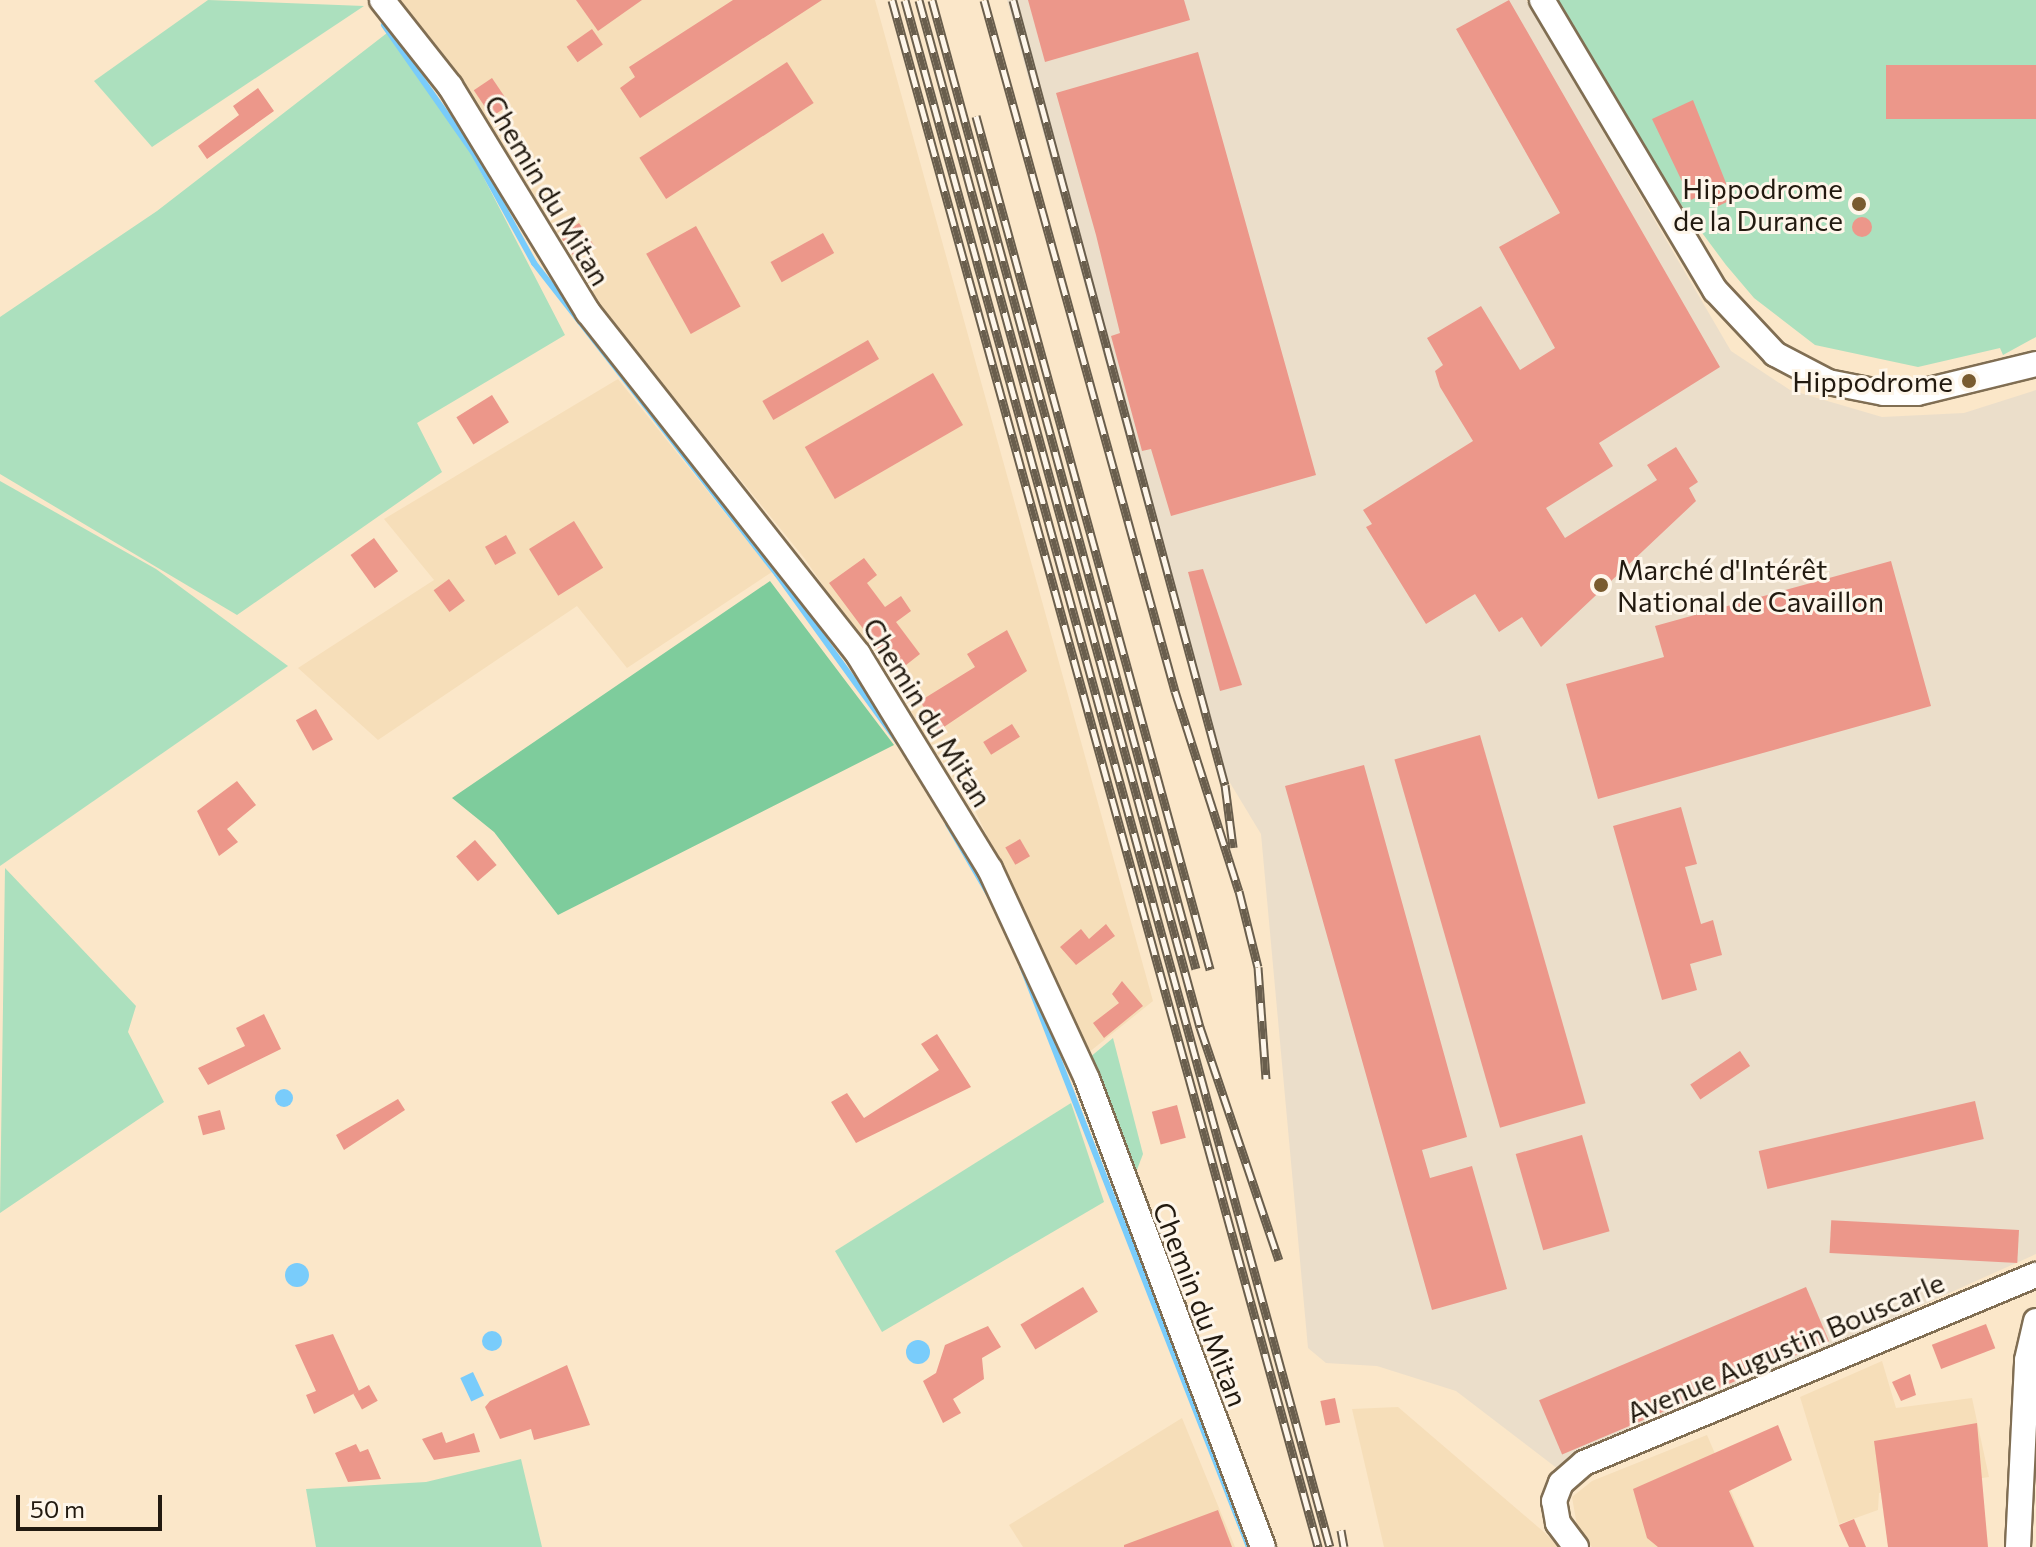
<!DOCTYPE html>
<html>
<head>
<meta charset="utf-8">
<style>
	body { margin:0 }
	#map { position:relative; width:2036px; height:1547px; overflow:hidden; background:#fbe7c9; font-family:Commissioner,sans-serif }
	div>[style] { position:absolute }
	[style*='--x'] { left:calc(var(--x)*1px); top:calc(var(--y)*1px); width:calc(var(--w)*1px); rotate:calc(var(--a)*1deg) }
	.commercial>* { inset:0; background:#ebdeca }
	.built>* { inset:0; background:#f6deb9 }
	.green>* { inset:0; background:#ace0be }
	.forest>* { inset:0; background:#7ecc9c }
	.water>* { inset:0; background:#79ccfb; transform-origin:0 0 }
	.round { border-radius:50% }
	.stream>* { height:6px; margin:-3px; padding:0 3px; transform-origin:3px; border-radius:3px; background:#79ccfb }
	.building>* { inset:0; background:#ec978a; transform-origin:0 0 }
	.roads { filter:drop-shadow(2px 0 #806e53) drop-shadow(-2px 0 #806e53) drop-shadow(0 2px #806e53) drop-shadow(0 -2px #806e53) }
	.minor>* { height:24px; margin:-12px; padding:0 12px; transform-origin:12px; border-radius:12px; background:#fff }
	.rail>* { height:9px; margin-top:-4.5px; transform-origin:0; background:repeating-linear-gradient(90deg,#fef6ea 0 18px,#695e4d 0 36px); box-sizing:border-box; border-block:2px solid #695e4d }
	.dots>* { width:22px; height:22px; translate:-50% -50%; box-sizing:border-box; border:4px solid #fef6ea; border-radius:50% }
	span { translate:-50% -50%; white-space:nowrap; text-align:center; line-height:1.15; -webkit-text-stroke:6px #fef6ea; paint-order:stroke }
	.poi-label { font-size:28px; color:#221a10 }
	.right { translate:-100% -50%; text-align:right }
	.left { translate:0 -50%; text-align:left }
	.street-label { font-size:28px; color:#221a10 }
	.scale { position:absolute; left:16px; top:1495px; width:146px; height:36px; box-sizing:border-box; border:4px solid #221a10; border-top:0; padding-left:10px; font-size:24px; line-height:28px; white-space:nowrap; color:#221a10; -webkit-text-stroke:6px #fef6ea; paint-order:stroke }
</style>
</head>
<body>
<div id="map">
	<div class="commercial">
		<i style="clip-path:polygon(1007px 0,1526px 0,1731px 351px,1790px 390px,1882px 417px,1964px 413px,2036px 390px,2036px 1254px,1558px 1469px,1456px 1391px,1377px 1366px,1326px 1363px,1308px 1348px,1261px 834px,1212px 753px)"></i>
	</div>
	<div class="built">
		<i style="clip-path:polygon(397px 0,875px 0,1153px 1001px,1088px 1053px,974px 808px,805px 559px,600px 307px,439px 48px)"></i>
		<i style="clip-path:polygon(618px 379px,772px 572px,627px 668px,577px 606px,378px 740px,298px 668px,434px 580px,384px 519px)"></i>
		<i style="clip-path:polygon(1882px 1361px,1896px 1408px,1972px 1398px,1989px 1477px,1879px 1493px,1878px 1510px,1839px 1524px,1800px 1397px)"></i>
		<i style="clip-path:polygon(1398px 1407px,1545px 1533px,1559px 1547px,1384px 1547px,1352px 1409px)"></i>
		<i style="clip-path:polygon(1182px 1418px,1235px 1547px,1023px 1547px,1009px 1525px)"></i>
		<i style="clip-path:polygon(1707px 1435px,1755px 1547px,1592px 1547px,1578px 1532px,1572px 1497px,1592px 1481px)"></i>
	</div>
	<div class="green">
		<i style="clip-path:polygon(208px 0,364px 6px,152px 147px,94px 81px)"></i>
		<i style="clip-path:polygon(1554px 0,2036px 0,2036px 337px,2003px 355px,2000px 348px,1918px 367px,1815px 345px,1754px 298px,1726px 265px,1636px 144px)"></i>
		<i style="clip-path:polygon(387px 33px,471px 153px,565px 335px,417px 423px,442px 472px,237px 615px,0 474px,0 317px,157px 211px)"></i>
		<i style="clip-path:polygon(0 481px,156px 569px,288px 666px,0 866px)"></i>
		<i style="clip-path:polygon(5px 868px,136px 1006px,128px 1032px,164px 1102px,0 1213px)"></i>
		<i style="clip-path:polygon(1113px 1038px,1143px 1154px,1135px 1175px,1089px 1058px)"></i>
		<i style="clip-path:polygon(1071px 1103px,1104px 1202px,882px 1332px,835px 1251px)"></i>
		<i style="clip-path:polygon(521px 1459px,542px 1547px,316px 1547px,306px 1489px,426px 1482px)"></i>
	</div>
	<div class="forest">
		<i style="clip-path:polygon(770px 581px,894px 745px,558px 915px,494px 832px,452px 798px)"></i>
	</div>
	<div class="water">
		<i class="round" style="left:275px;top:1089px;width:18px;height:18px"></i>
		<i class="round" style="left:285px;top:1263px;width:24px;height:24px"></i>
		<i class="round" style="left:482px;top:1331px;width:20px;height:20px"></i>
		<i class="round" style="left:906px;top:1340px;width:24px;height:24px"></i>
		<i style="left:473px;top:1372px;width:26px;height:14px;rotate:65deg"></i>
	</div>
	<div class="stream">
		<i style="--x:384;--y:25;--w:155;--a:55"></i>
		<i style="--x:473;--y:152;--w:127;--a:61.2"></i>
		<i style="--x:534;--y:263;--w:395;--a:52"></i>
		<i style="--x:777;--y:574;--w:212;--a:54.2"></i>
		<i style="--x:948;--y:824;--w:86;--a:59.8"></i>
		<i style="--x:1022;--y:966;--w:624;--a:68.66"></i>
	</div>
	<div class="building">
		<i style="clip-path:polygon(576px 0,642px 0,598px 31px)"></i>
		<i style="clip-path:polygon(733px 0,822px 0,640px 118px,620px 88px,635px 77px,629px 67px)"></i>
		<i style="clip-path:polygon(1028px 0,1184px 0,1190px 20px,1045px 62px)"></i>
		<i style="clip-path:polygon(1509px 0,1720px 367px,1599px 443px,1613px 466px,1546px 508px,1565px 538px,1657px 480px,1647px 465px,1676px 447px,1698px 482px,1689px 488px,1696px 501px,1541px 647px,1522px 617px,1499px 632px,1475px 594px,1426px 624px,1366px 527px,1372px 524px,1363px 510px,1473px 441px,1440px 387px,1435px 371px,1443px 365px,1427px 338px,1481px 306px,1520px 370px,1555px 348px,1499px 247px,1560px 213px,1456px 29px)"></i>
		<i style="left:592px;top:29px;width:19px;height:31px;rotate:55deg"></i>
		<i style="clip-path:polygon(1198px 52px,1316px 475px,1171px 516px,1151px 449px,1142px 451px,1111px 336px,1120px 333px,1096px 235px,1056px 93px)"></i>
		<i style="left:787px;top:62px;width:49px;height:176px;rotate:57deg"></i>
		<i style="left:2036px;top:65px;width:54px;height:150px;rotate:90deg"></i>
		<i style="left:492px;top:78px;width:32px;height:22px;rotate:56deg"></i>
		<i style="clip-path:polygon(258px 88px,274px 111px,207px 159px,198px 146px,239px 115px,233px 106px)"></i>
		<i style="clip-path:polygon(1693px 100px,1726px 183px,1729px 201px,1714px 208px,1707px 192px,1691px 200px,1652px 119px)"></i>
		<i class="round" style="left:1852px;top:217px;width:20px;height:20px"></i>
		<i style="left:579px;top:223px;width:29px;height:23px;rotate:56deg"></i>
		<i style="left:696px;top:226px;width:92px;height:57px;rotate:61deg"></i>
		<i style="left:823px;top:233px;width:23px;height:60px;rotate:61deg"></i>
		<i style="left:868px;top:340px;width:22px;height:122px;rotate:60deg"></i>
		<i style="left:933px;top:373px;width:60px;height:148px;rotate:60deg"></i>
		<i style="left:492px;top:395px;width:32px;height:42px;rotate:58deg"></i>
		<i style="left:574px;top:521px;width:55px;height:53px;rotate:58deg"></i>
		<i style="left:506px;top:535px;width:21px;height:24px;rotate:61deg"></i>
		<i style="left:374px;top:538px;width:41px;height:29px;rotate:54deg"></i>
		<i style="clip-path:polygon(864px 558px,877px 575px,867px 583px,885px 607px,901px 596px,911px 611px,896px 622px,920px 654px,896px 673px,829px 583px)"></i>
		<i style="clip-path:polygon(1891px 561px,1931px 706px,1598px 799px,1566px 684px,1664px 657px,1655px 626px)"></i>
		<i style="clip-path:polygon(1203px 569px,1242px 685px,1220px 691px,1188px 572px)"></i>
		<i style="left:449px;top:579px;width:27px;height:19px;rotate:54deg"></i>
		<i style="clip-path:polygon(1007px 630px,1027px 671px,938px 731px,920px 701px,975px 667px,967px 654px)"></i>
		<i style="left:316px;top:709px;width:35px;height:23px;rotate:61deg"></i>
		<i style="left:1012px;top:724px;width:15px;height:34px;rotate:58deg"></i>
		<i style="left:1480px;top:735px;width:383px;height:89px;rotate:74deg"></i>
		<i style="clip-path:polygon(1364px 765px,1467px 1137px,1422px 1150px,1430px 1178px,1472px 1166px,1507px 1289px,1432px 1310px,1285px 786px)"></i>
		<i style="clip-path:polygon(237px 781px,256px 805px,227px 829px,238px 842px,219px 856px,197px 811px)"></i>
		<i style="clip-path:polygon(1681px 807px,1697px 864px,1685px 867px,1701px 924px,1713px 920px,1722px 955px,1690px 964px,1697px 990px,1662px 1000px,1613px 826px)"></i>
		<i style="left:1020px;top:839px;width:20px;height:17px;rotate:60deg"></i>
		<i style="left:475px;top:840px;width:33px;height:25px;rotate:49deg"></i>
		<i style="clip-path:polygon(1106px 924px,1115px 936px,1076px 965px,1060px 947px,1081px 929px,1089px 939px)"></i>
		<i style="clip-path:polygon(1122px 981px,1143px 1006px,1104px 1038px,1093px 1023px,1119px 1003px,1112px 994px)"></i>
		<i style="clip-path:polygon(264px 1014px,281px 1049px,208px 1085px,198px 1068px,245px 1046px,236px 1028px)"></i>
		<i style="clip-path:polygon(937px 1034px,971px 1087px,856px 1143px,831px 1102px,847px 1093px,864px 1118px,939px 1070px,921px 1044px)"></i>
		<i style="left:1740px;top:1051px;width:18px;height:60px;rotate:56deg"></i>
		<i style="clip-path:polygon(398px 1099px,405px 1110px,344px 1150px,336px 1135px)"></i>
		<i style="left:1975px;top:1101px;width:39px;height:222px;rotate:77deg"></i>
		<i style="left:1177px;top:1105px;width:34px;height:26px;rotate:75deg"></i>
		<i style="left:220px;top:1110px;width:20px;height:23px;rotate:75deg"></i>
		<i style="left:1582px;top:1135px;width:100px;height:69px;rotate:74deg"></i>
		<i style="left:2019px;top:1230px;width:33px;height:188px;rotate:93deg"></i>
		<i style="left:1083px;top:1287px;width:29px;height:73px;rotate:59deg"></i>
		<i style="left:1806px;top:1287px;width:59px;height:290px;rotate:67deg"></i>
		<i style="left:1986px;top:1324px;width:26px;height:58px;rotate:69deg"></i>
		<i style="clip-path:polygon(988px 1326px,1001px 1347px,982px 1358px,984px 1379px,953px 1399px,961px 1413px,943px 1423px,923px 1381px,936px 1373px,945px 1345px)"></i>
		<i style="clip-path:polygon(333px 1334px,359px 1391px,314px 1414px,306px 1395px,316px 1391px,295px 1345px)"></i>
		<i style="clip-path:polygon(567px 1365px,590px 1425px,534px 1440px,531px 1429px,500px 1439px,485px 1407px,490px 1401px)"></i>
		<i style="clip-path:polygon(1910px 1374px,1916px 1395px,1901px 1401px,1892px 1382px)"></i>
		<i style="left:369px;top:1385px;width:18px;height:18px;rotate:61deg"></i>
		<i style="left:1335px;top:1398px;width:25px;height:15px;rotate:78deg"></i>
		<i style="clip-path:polygon(1977px 1423px,1988px 1547px,1888px 1547px,1874px 1441px)"></i>
		<i style="clip-path:polygon(1778px 1425px,1792px 1460px,1729px 1491px,1754px 1547px,1658px 1547px,1647px 1538px,1633px 1489px)"></i>
		<i style="clip-path:polygon(442px 1432px,446px 1443px,474px 1433px,480px 1452px,434px 1460px,422px 1439px)"></i>
		<i style="clip-path:polygon(356px 1444px,360px 1452px,368px 1449px,381px 1479px,348px 1482px,335px 1453px)"></i>
		<i style="clip-path:polygon(1218px 1510px,1232px 1547px,1124px 1547px,1124px 1545px)"></i>
		<i style="clip-path:polygon(1854px 1519px,1866px 1547px,1849px 1547px,1839px 1525px)"></i>
	</div>
	<div class="roads">
		<div class="minor">
			<i style="--x:382;--y:0;--w:110;--a:51.7"></i>
			<i style="--x:450;--y:86;--w:265;--a:58.6"></i>
			<i style="--x:588;--y:312;--w:436;--a:51.7"></i>
			<i style="--x:858;--y:654;--w:252;--a:58.5"></i>
			<i style="--x:990;--y:869;--w:231;--a:65.2"></i>
			<i style="--x:1087;--y:1079;--w:500;--a:69.4"></i>
			<i style="--x:1542;--y:0;--w:338;--a:59.2"></i>
			<i style="--x:1715;--y:290;--w:88;--a:46.8"></i>
			<i style="--x:1775;--y:354;--w:60;--a:27.8"></i>
			<i style="--x:1828;--y:382;--w:57;--a:11.1"></i>
			<i style="--x:1884;--y:393;--w:33;--a:0"></i>
			<i style="--x:1917;--y:393;--w:122;--a:-13.7"></i>
			<i style="--x:1576;--y:1547;--w:30;--a:-127"></i>
			<i style="--x:1558;--y:1523;--w:22;--a:-100"></i>
			<i style="--x:1554;--y:1501;--w:19;--a:-69"></i>
			<i style="--x:1561;--y:1483;--w:30;--a:-41"></i>
			<i style="--x:1584;--y:1463;--w:490;--a:-22.6"></i>
			<i style="--x:2018;--y:1547;--w:187;--a:-87.2"></i>
			<i style="--x:2027;--y:1360;--w:40;--a:-77"></i>
		</div>
	</div>
	<div class="rail">
		<i style="--x:892;--y:0;--w:1605;--a:74.6"></i>
		<i style="--x:905;--y:0;--w:1604;--a:74.64"></i>
		<i style="--x:919;--y:0;--w:1065;--a:74.7"></i>
		<i style="--x:1200;--y:1027;--w:246;--a:71.3"></i>
		<i style="--x:932;--y:0;--w:1004;--a:74.76"></i>
		<i style="--x:984;--y:0;--w:717;--a:74.55"></i>
		<i style="--x:1175;--y:691;--w:210;--a:72.3"></i>
		<i style="--x:1239;--y:891;--w:78;--a:76"></i>
		<i style="--x:1258;--y:967;--w:112;--a:85.9"></i>
		<i style="--x:1013;--y:0;--w:813;--a:74.89"></i>
		<i style="--x:1225;--y:785;--w:63;--a:82.6"></i>
		<i style="--x:976;--y:116;--w:885;--a:74.66"></i>
		<i style="--x:1341;--y:1530;--w:17;--a:80"></i>
	</div>
	<div class="dots">
		<i style="left:1859px;top:204px;background:#795b2f"></i>
		<i style="left:1969px;top:381px;background:#795b2f"></i>
		<i style="left:1601px;top:585px;background:#795b2f"></i>
	</div>
	<div class="poi-label">
		<span class="right" style="left:1843px;top:204px">Hippodrome<br>de la Durance</span>
		<span class="right" style="left:1953px;top:381px">Hippodrome</span>
		<span class="left" style="left:1617px;top:585px">Marché d'Intérêt<br>National de Cavaillon</span>
	</div>
	<div class="street-label">
		<span style="left:548px;top:190px;rotate:59deg">Chemin du Mitan</span>
		<span style="left:928px;top:712px;rotate:58deg">Chemin du Mitan</span>
		<span style="left:1201px;top:1304px;rotate:69deg">Chemin du Mitan</span>
		<span style="left:1785px;top:1347px;rotate:-23deg">Avenue Augustin Bouscarle</span>
	</div>
	<div class="scale">50 m</div>
</div>
</body>
</html>
